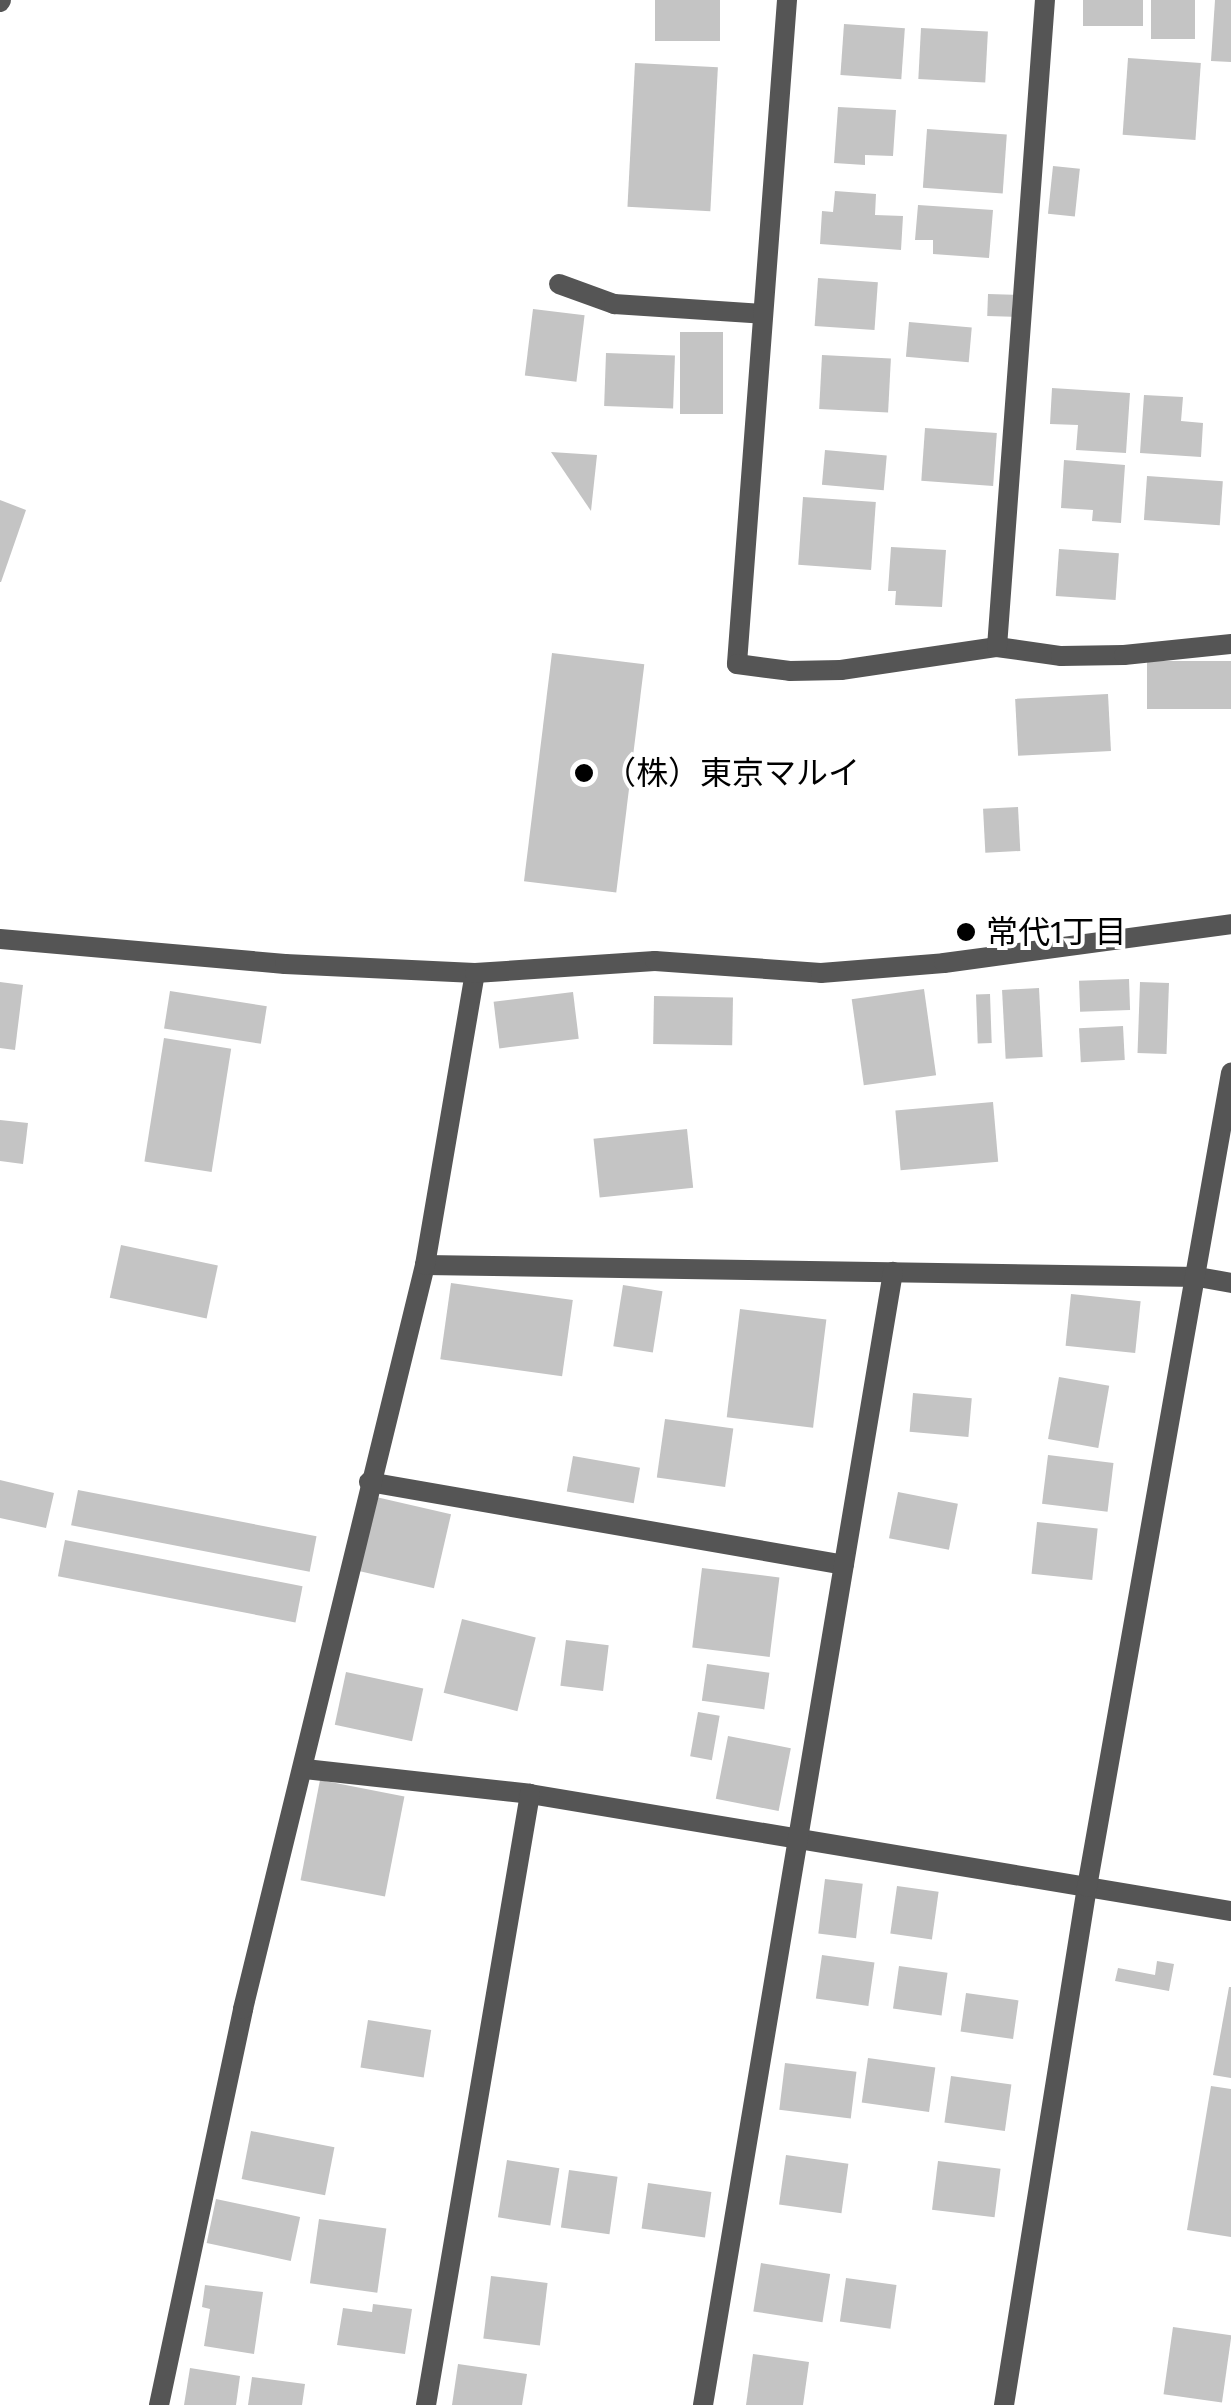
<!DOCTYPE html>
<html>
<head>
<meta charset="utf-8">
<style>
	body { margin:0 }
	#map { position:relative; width:1231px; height:2405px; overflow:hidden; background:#fff; font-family:"Fira Sans Condensed","Noto Sans JP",sans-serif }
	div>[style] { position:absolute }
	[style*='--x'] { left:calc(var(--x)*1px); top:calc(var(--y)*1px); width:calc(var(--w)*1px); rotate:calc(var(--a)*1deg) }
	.building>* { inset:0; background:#c4c4c4; transform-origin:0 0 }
	.service>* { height:20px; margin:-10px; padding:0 10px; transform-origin:10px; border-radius:10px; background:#555 }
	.minor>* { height:20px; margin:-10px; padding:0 10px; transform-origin:10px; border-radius:10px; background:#555 }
	.tertiary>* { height:20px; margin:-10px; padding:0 10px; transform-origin:10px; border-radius:10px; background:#555 }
	.dots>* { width:28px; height:28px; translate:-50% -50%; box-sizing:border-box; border:5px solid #fff; border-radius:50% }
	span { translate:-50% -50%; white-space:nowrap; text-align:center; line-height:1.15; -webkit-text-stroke:8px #fff; paint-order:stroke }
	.poi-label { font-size:32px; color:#000 }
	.left { translate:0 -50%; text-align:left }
</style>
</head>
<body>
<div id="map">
	<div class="building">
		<i style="left:655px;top:0;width:65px;height:41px"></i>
		<i style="left:1083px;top:0;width:60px;height:26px"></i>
		<i style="left:1151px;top:0;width:44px;height:39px"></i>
		<i style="clip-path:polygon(1215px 0,1231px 0,1231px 62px,1211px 61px)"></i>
		<i style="left:844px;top:24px;width:61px;height:51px;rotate:4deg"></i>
		<i style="left:921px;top:28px;width:67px;height:51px;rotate:3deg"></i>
		<i style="left:1128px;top:58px;width:73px;height:77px;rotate:4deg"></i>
		<i style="left:635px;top:63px;width:83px;height:144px;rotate:3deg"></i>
		<i style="clip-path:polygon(838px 107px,896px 110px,893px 156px,865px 155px,865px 165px,834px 163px)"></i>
		<i style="left:927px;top:129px;width:80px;height:59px;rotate:4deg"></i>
		<i style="left:1053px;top:166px;width:27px;height:48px;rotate:6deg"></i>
		<i style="clip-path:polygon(835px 191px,876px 194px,875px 215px,903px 216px,901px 250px,820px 244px,822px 211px,833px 212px)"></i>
		<i style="clip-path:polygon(918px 205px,993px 210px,989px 258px,933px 254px,933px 240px,915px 240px)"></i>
		<i style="left:818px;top:278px;width:60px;height:48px;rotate:4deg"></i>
		<i style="left:988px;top:294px;width:25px;height:22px;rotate:2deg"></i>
		<i style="left:533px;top:309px;width:52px;height:67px;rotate:7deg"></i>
		<i style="left:909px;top:322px;width:63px;height:35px;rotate:5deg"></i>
		<i style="left:680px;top:332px;width:43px;height:82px"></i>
		<i style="left:606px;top:353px;width:69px;height:53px;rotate:2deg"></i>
		<i style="left:822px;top:355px;width:69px;height:54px;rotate:3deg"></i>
		<i style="clip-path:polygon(1052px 388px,1130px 393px,1126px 453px,1076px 450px,1078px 425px,1050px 424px)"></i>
		<i style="clip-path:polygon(1144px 395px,1183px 397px,1181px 421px,1203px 423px,1201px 457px,1140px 453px)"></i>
		<i style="left:925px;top:428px;width:72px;height:53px;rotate:4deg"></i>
		<i style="left:825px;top:450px;width:62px;height:35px;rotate:5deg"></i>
		<i style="clip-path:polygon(551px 452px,597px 455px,591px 511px)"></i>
		<i style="clip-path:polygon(1064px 460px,1125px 465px,1121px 523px,1092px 521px,1093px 510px,1061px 508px)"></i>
		<i style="left:1147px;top:476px;width:76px;height:44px;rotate:4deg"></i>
		<i style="left:803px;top:497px;width:73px;height:68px;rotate:4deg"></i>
		<i style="clip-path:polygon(0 500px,26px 510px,1px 582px,0 582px)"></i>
		<i style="clip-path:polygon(891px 547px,946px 550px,942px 607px,895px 605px,896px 591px,888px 591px)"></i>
		<i style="left:1059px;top:549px;width:60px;height:47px;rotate:4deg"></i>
		<i style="left:552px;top:653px;width:93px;height:230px;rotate:7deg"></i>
		<i style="left:1231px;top:661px;width:48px;height:84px;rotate:90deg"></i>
		<i style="left:1108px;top:694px;width:57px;height:93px;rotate:87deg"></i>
		<i style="left:1018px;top:807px;width:44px;height:35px;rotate:87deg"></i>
		<i style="left:1129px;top:979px;width:31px;height:50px;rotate:88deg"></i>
		<i style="clip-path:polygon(0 982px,23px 985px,15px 1050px,0 1048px)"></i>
		<i style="left:1140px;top:982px;width:29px;height:71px;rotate:2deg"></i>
		<i style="left:1039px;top:988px;width:69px;height:37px;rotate:87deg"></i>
		<i style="left:924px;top:989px;width:87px;height:73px;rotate:82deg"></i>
		<i style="left:170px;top:991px;width:98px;height:38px;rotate:9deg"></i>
		<i style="left:573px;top:992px;width:47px;height:80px;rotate:83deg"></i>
		<i style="left:990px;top:994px;width:49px;height:14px;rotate:88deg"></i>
		<i style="left:654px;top:996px;width:79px;height:48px;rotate:1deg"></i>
		<i style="left:1123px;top:1026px;width:34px;height:44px;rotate:87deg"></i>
		<i style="left:164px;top:1038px;width:68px;height:125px;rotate:9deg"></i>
		<i style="left:993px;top:1102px;width:60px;height:98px;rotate:85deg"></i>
		<i style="clip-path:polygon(0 1120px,28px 1123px,23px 1164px,0 1161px)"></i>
		<i style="left:687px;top:1129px;width:59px;height:94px;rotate:84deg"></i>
		<i style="left:121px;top:1245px;width:99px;height:54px;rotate:12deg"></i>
		<i style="left:451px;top:1283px;width:123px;height:77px;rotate:8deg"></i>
		<i style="left:623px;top:1285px;width:40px;height:62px;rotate:9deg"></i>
		<i style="left:1071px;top:1294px;width:70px;height:52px;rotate:6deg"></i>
		<i style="left:740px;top:1309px;width:87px;height:109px;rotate:7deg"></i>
		<i style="left:1059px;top:1377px;width:51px;height:63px;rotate:10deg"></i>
		<i style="left:913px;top:1393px;width:59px;height:39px;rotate:5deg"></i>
		<i style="left:665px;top:1419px;width:69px;height:59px;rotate:8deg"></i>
		<i style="left:1048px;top:1455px;width:66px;height:49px;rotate:7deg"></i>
		<i style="left:573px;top:1456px;width:68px;height:36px;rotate:10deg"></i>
		<i style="clip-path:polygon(0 1480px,54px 1493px,46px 1528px,0 1518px)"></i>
		<i style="left:78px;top:1490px;width:243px;height:36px;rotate:11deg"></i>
		<i style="left:898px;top:1492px;width:61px;height:47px;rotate:11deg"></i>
		<i style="left:376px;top:1497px;width:77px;height:76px;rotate:13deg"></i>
		<i style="left:1037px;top:1522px;width:61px;height:52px;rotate:6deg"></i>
		<i style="left:65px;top:1540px;width:242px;height:37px;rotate:11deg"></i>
		<i style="left:702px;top:1568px;width:78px;height:80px;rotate:7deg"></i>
		<i style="left:462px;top:1619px;width:76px;height:76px;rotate:14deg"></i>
		<i style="left:566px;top:1640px;width:43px;height:46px;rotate:7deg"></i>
		<i style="left:707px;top:1664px;width:63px;height:37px;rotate:8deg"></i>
		<i style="left:346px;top:1672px;width:79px;height:54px;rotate:12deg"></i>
		<i style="left:698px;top:1712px;width:22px;height:45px;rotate:10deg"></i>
		<i style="left:728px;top:1736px;width:64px;height:64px;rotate:11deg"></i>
		<i style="left:320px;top:1780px;width:86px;height:102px;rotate:11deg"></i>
		<i style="left:825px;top:1879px;width:38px;height:55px;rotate:7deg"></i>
		<i style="left:897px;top:1886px;width:42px;height:48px;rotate:8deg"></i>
		<i style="left:822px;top:1955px;width:53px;height:44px;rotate:8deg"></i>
		<i style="clip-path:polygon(1157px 1961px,1174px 1964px,1169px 1991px,1115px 1981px,1118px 1968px,1155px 1975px)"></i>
		<i style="left:899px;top:1966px;width:49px;height:43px;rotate:8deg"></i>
		<i style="clip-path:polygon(1229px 1987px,1231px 1987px,1231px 2078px,1213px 2075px)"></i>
		<i style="left:966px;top:1993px;width:53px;height:39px;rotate:8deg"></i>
		<i style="left:368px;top:2020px;width:64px;height:48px;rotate:9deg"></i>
		<i style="left:868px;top:2058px;width:68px;height:45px;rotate:8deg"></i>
		<i style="left:785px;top:2063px;width:72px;height:47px;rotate:7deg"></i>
		<i style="left:951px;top:2076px;width:61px;height:47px;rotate:8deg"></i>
		<i style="clip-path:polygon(1211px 2086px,1231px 2089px,1231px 2237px,1187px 2230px)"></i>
		<i style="left:251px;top:2131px;width:85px;height:49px;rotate:11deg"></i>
		<i style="left:786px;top:2155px;width:63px;height:50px;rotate:8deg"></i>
		<i style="left:507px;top:2160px;width:53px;height:58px;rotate:9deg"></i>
		<i style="left:938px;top:2161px;width:63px;height:49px;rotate:7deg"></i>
		<i style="left:569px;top:2170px;width:49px;height:58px;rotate:8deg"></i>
		<i style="left:648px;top:2183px;width:64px;height:46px;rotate:8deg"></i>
		<i style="left:216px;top:2199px;width:86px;height:45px;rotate:12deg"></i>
		<i style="left:319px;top:2219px;width:68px;height:65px;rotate:8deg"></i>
		<i style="left:761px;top:2263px;width:70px;height:49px;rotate:9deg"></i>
		<i style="left:491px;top:2276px;width:57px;height:63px;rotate:7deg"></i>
		<i style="left:846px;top:2278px;width:51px;height:44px;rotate:8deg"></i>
		<i style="clip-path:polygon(205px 2285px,263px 2292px,254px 2354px,204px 2346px,210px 2309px,202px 2307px)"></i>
		<i style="clip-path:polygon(373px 2304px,412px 2309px,405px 2354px,337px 2345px,343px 2308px,372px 2312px)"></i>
		<i style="left:1173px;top:2327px;width:59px;height:68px;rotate:8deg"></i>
		<i style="clip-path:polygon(753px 2354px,809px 2362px,803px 2405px,746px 2405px)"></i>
		<i style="clip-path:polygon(458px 2364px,527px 2374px,522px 2405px,452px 2405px)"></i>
		<i style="clip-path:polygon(190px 2368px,240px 2376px,236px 2405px,184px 2405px)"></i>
		<i style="clip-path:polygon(252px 2377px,305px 2384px,302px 2405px,248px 2405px)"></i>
	</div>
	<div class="service">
		<i style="--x:559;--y:284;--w:59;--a:20"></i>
		<i style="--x:614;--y:304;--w:149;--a:3.8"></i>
	</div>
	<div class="minor">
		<i style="--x:787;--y:0;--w:666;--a:94.31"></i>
		<i style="--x:737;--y:664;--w:53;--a:7.5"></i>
		<i style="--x:790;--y:671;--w:51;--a:-1.1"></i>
		<i style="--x:841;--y:670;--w:158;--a:-8.4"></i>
		<i style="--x:997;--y:647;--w:65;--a:8"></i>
		<i style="--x:1061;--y:656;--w:63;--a:-0.9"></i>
		<i style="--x:1124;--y:655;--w:108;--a:-5.9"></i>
		<i style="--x:0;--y:2;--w:2;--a:-63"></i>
		<i style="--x:997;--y:647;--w:649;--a:-85.76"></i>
		<i style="--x:425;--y:1265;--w:773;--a:0.89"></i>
		<i style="--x:1198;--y:1277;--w:34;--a:10"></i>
		<i style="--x:369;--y:1482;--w:482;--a:9.9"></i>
		<i style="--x:305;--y:1769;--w:226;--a:6.3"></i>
		<i style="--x:530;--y:1794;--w:711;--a:9.48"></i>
		<i style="--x:159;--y:2405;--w:405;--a:-78"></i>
		<i style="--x:243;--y:2009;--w:766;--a:-76.25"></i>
		<i style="--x:425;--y:1265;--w:296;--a:-80.3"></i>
		<i style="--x:426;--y:2405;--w:620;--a:-80.34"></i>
		<i style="--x:703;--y:2405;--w:1149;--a:-80.48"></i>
		<i style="--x:1004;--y:2405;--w:525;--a:-80.9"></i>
		<i style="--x:1087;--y:1887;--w:827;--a:-79.97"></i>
	</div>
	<div class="tertiary">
		<i style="--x:0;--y:939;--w:286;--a:5"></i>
		<i style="--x:285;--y:964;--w:190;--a:2.7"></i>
		<i style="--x:475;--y:973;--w:180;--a:-3.8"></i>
		<i style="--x:655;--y:961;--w:166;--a:4.1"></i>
		<i style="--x:821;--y:973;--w:123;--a:-4.6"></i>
		<i style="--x:944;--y:963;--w:290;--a:-7.7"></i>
	</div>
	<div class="dots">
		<i style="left:584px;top:773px;background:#000"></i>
		<i style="left:966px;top:932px;background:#000"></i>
	</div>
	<div class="poi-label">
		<span class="left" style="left:604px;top:773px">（株）東京マルイ</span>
		<span class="left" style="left:986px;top:932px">常代1丁目</span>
	</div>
</div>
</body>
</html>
